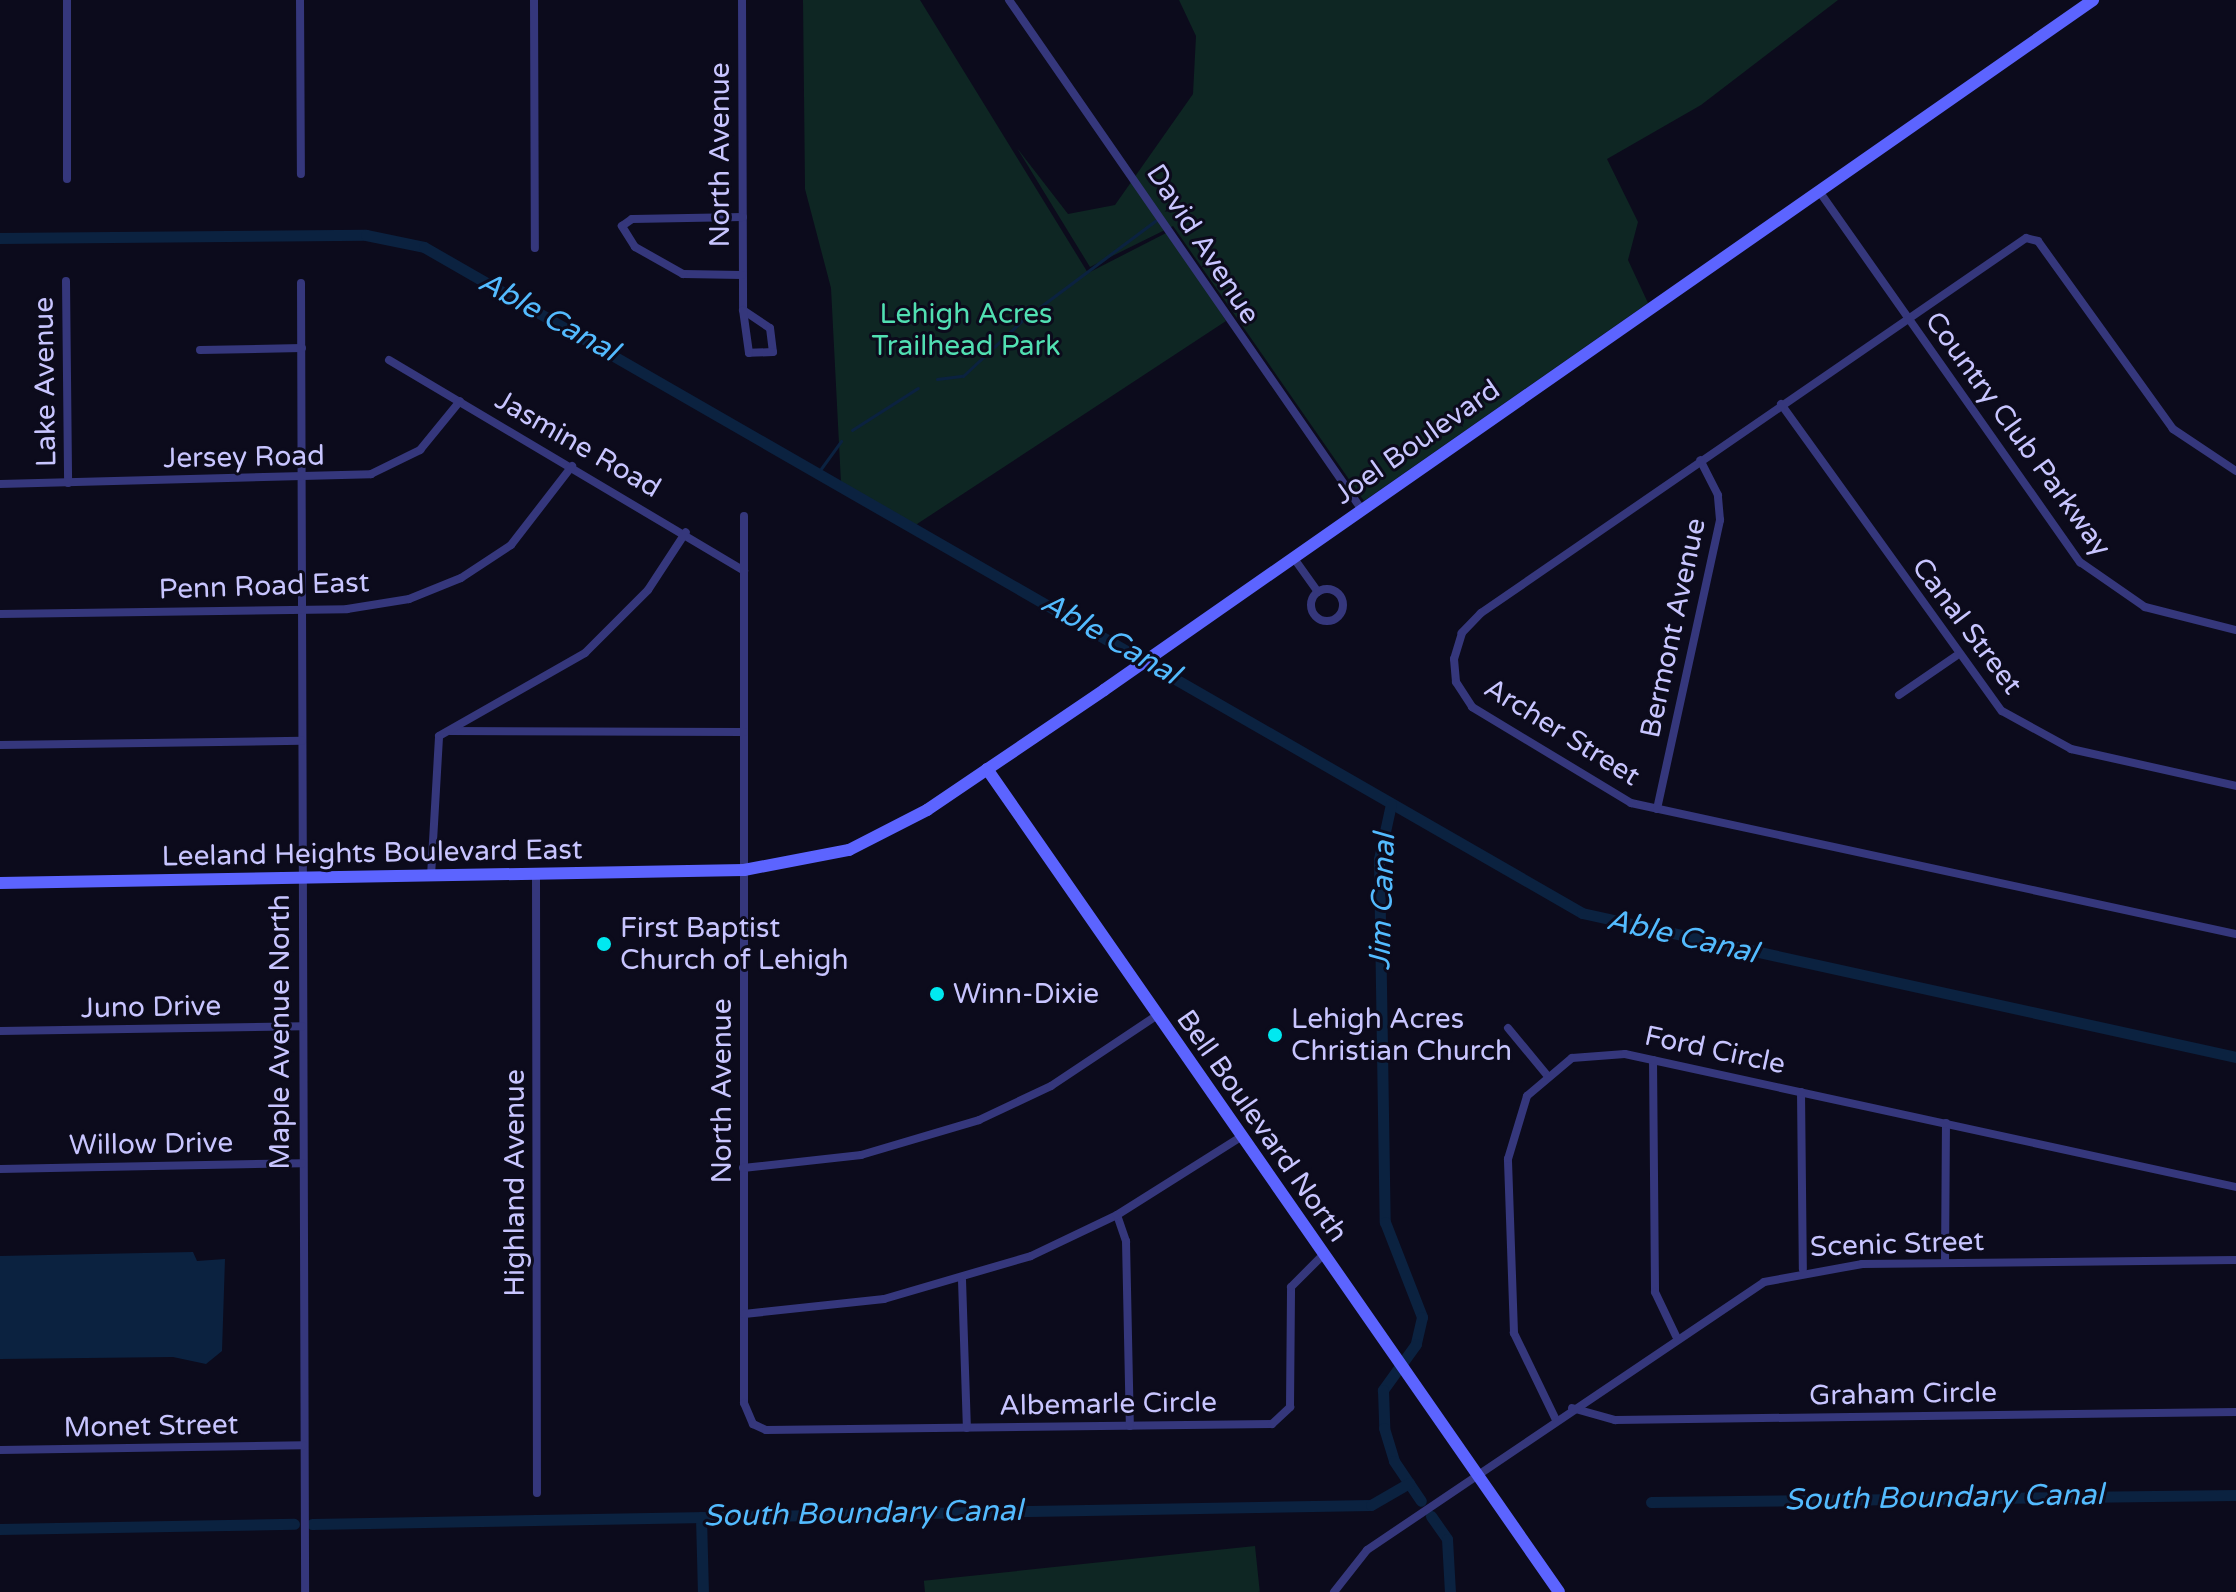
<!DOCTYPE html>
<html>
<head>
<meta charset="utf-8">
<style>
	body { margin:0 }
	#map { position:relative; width:2236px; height:1592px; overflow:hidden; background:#0c0b1c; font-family:"Varela Round",sans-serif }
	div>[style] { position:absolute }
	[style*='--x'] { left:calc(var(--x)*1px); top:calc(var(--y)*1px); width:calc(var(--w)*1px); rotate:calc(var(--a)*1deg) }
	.green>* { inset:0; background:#0e2623; transform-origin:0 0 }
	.water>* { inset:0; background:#0b2240 }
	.stream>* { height:3px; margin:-1.5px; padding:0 1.5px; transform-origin:1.5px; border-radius:1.5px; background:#0b2240 }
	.canal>* { height:11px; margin:-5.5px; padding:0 5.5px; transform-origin:5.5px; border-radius:5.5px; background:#0b2240 }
	.street>* { height:8px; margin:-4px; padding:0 4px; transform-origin:4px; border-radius:4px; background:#35377c }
	.street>.ring { margin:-4px; padding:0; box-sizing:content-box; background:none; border:8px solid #35377c; border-radius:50% }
	.secondary>* { height:12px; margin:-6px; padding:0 6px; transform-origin:6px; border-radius:6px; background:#5c64ff }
	.dots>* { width:22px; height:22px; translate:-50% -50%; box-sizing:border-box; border:4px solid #0c0b1c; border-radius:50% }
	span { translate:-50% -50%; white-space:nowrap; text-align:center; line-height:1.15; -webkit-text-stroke:6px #0c0b1c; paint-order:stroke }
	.street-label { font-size:28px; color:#c8c5ff }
	.park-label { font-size:28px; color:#51dfb2 }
	.poi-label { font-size:28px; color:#c8c5ff }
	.left { translate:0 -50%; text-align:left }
	.water-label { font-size:30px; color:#53bbff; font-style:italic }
</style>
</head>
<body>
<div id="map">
	<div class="green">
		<i style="clip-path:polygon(803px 0,920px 0,1088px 273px,1170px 231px,1226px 321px,914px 526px,841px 483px,831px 288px,805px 189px)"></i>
		<i style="clip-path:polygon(1179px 0,1838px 0,1701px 105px,1607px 159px,1638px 222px,1628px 260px,1648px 303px,1364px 501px,1173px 226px,1090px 267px,1017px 148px,1068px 214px,1115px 205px,1193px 94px,1196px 36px)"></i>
		<i style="left:1255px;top:1546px;width:46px;height:333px;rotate:84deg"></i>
	</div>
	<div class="water">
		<i style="clip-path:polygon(193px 1252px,197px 1261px,225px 1259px,222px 1351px,206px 1364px,173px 1357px,0 1359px,0 1256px)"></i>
	</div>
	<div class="stream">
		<i style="--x:1040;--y:307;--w:144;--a:-36.8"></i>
		<i style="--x:937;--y:379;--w:26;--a:-7"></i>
		<i style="--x:963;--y:376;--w:92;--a:-43.2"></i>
		<i style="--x:852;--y:430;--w:78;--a:-32.5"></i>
		<i style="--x:820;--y:470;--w:36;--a:-54"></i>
	</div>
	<div class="canal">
		<i style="--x:0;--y:238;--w:366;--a:-0.5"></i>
		<i style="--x:366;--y:235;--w:59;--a:11.7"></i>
		<i style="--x:424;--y:247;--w:1336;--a:29.9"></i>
		<i style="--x:1582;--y:913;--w:670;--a:12.42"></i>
		<i style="--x:1391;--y:804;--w:56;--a:102.3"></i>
		<i style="--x:1379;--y:859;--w:363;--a:89.1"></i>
		<i style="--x:1385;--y:1222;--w:102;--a:68.7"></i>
		<i style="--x:1422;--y:1317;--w:28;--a:103"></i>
		<i style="--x:1416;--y:1344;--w:57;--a:125.7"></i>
		<i style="--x:1383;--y:1390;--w:38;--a:88"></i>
		<i style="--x:1384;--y:1428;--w:34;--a:73"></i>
		<i style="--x:1394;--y:1461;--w:48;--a:56"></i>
		<i style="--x:1651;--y:1502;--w:585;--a:-0.69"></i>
		<i style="--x:1431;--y:1516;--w:28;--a:55"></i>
		<i style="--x:1447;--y:1539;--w:53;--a:86.8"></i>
		<i style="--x:701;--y:1517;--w:75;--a:88.5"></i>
		<i style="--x:312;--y:1524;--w:1059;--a:-1.03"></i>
		<i style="--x:1371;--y:1505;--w:44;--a:-30.1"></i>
		<i style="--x:0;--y:1529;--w:294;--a:-1"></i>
	</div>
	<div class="street">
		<i style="--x:300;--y:0;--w:174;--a:89.7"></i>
		<i style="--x:534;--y:0;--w:248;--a:89.8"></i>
		<i style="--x:742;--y:0;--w:310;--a:89.8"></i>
		<i style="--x:1009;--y:0;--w:620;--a:55.31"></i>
		<i style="--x:67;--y:179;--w:179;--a:-90"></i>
		<i style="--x:1819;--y:191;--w:454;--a:54.9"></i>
		<i style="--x:2080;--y:562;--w:79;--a:34.7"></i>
		<i style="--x:2145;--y:607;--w:94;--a:14.2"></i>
		<i style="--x:742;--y:275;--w:59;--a:-179"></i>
		<i style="--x:683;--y:274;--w:55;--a:-150.6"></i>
		<i style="--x:635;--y:247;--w:25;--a:-122"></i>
		<i style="--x:622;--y:226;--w:12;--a:-35"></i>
		<i style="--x:632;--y:219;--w:111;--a:-1"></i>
		<i style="--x:66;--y:281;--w:202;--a:89.4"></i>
		<i style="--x:301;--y:283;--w:1309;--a:89.82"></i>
		<i style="--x:743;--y:310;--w:32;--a:34"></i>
		<i style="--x:770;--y:328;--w:24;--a:83"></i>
		<i style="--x:773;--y:352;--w:24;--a:178"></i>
		<i style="--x:749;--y:353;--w:43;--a:-97.9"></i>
		<i style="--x:200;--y:350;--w:102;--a:-1.1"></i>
		<i style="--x:389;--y:360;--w:413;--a:30.7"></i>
		<i style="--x:1781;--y:404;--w:378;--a:54.3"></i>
		<i style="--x:2002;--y:711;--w:79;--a:28.8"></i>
		<i style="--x:2071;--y:749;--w:169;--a:12.6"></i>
		<i style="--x:2236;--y:471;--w:76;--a:-146.3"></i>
		<i style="--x:2173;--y:429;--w:231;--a:-125.7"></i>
		<i style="--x:2038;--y:241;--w:12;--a:-166"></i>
		<i style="--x:2026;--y:238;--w:662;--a:145.47"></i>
		<i style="--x:1481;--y:613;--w:28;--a:134"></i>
		<i style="--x:1462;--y:633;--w:27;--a:107"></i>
		<i style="--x:1454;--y:659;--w:23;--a:85"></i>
		<i style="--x:1456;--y:682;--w:30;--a:57"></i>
		<i style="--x:1472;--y:707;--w:186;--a:31.1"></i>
		<i style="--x:1631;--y:803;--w:619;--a:12.22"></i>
		<i style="--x:0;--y:484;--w:371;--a:-1.5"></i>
		<i style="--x:371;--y:474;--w:55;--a:-26.1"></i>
		<i style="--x:420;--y:450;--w:63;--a:-50.8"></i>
		<i style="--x:744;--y:516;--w:887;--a:90"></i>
		<i style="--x:744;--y:1403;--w:23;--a:67"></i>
		<i style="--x:753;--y:1424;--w:14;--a:25"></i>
		<i style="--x:766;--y:1430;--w:506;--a:-0.68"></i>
		<i style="--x:1272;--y:1424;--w:25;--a:-43"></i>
		<i style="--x:1290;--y:1407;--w:120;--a:-89.5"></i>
		<i style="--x:1291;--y:1287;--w:45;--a:-45"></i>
		<i style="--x:1293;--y:557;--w:43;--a:54.5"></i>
		<i class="ring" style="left:1311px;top:589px;width:24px;height:24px"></i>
		<i style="--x:0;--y:614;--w:347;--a:-0.8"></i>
		<i style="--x:347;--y:609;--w:63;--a:-9.2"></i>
		<i style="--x:409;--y:599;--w:56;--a:-22"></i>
		<i style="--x:461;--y:578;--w:60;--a:-33.4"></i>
		<i style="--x:511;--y:545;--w:100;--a:-52.3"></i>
		<i style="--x:1899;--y:695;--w:69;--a:-34.4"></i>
		<i style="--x:450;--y:731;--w:294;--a:0.2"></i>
		<i style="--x:0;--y:745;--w:302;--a:-0.8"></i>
		<i style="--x:1657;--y:809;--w:296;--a:-77.7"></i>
		<i style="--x:1720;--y:520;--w:25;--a:-95"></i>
		<i style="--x:1718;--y:495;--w:39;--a:-117"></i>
		<i style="--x:536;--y:874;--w:619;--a:89.91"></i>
		<i style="--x:431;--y:876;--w:140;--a:-86.7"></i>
		<i style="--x:439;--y:736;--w:168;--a:-29.6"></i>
		<i style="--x:585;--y:653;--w:89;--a:-45"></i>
		<i style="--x:648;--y:590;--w:69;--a:-56.8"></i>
		<i style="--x:1508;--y:1028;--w:60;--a:50.4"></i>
		<i style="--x:0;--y:1031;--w:302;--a:-0.9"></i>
		<i style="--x:1653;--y:1060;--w:232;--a:89.5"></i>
		<i style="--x:1655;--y:1292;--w:49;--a:64.5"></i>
		<i style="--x:1801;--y:1092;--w:177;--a:89.4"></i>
		<i style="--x:743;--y:1168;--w:119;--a:-6.3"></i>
		<i style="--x:861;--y:1155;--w:123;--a:-16.5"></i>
		<i style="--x:979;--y:1120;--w:80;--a:-25.3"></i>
		<i style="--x:1051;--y:1086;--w:126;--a:-33.7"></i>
		<i style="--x:0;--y:1169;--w:302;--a:-1.1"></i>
		<i style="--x:1117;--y:1215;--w:28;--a:71"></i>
		<i style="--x:1126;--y:1241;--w:185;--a:88.8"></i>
		<i style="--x:1945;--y:1263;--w:140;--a:-89.6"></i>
		<i style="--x:962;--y:1280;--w:148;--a:88.1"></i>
		<i style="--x:744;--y:1314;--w:141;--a:-6.1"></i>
		<i style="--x:884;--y:1299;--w:153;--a:-16.3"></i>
		<i style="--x:1031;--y:1256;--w:95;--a:-25.5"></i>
		<i style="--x:1117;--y:1215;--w:146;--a:-32.2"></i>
		<i style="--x:1572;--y:1408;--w:45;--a:15.6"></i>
		<i style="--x:1615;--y:1420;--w:621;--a:-0.74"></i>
		<i style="--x:1556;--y:1420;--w:97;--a:-115.8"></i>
		<i style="--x:1514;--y:1333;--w:174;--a:-92"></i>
		<i style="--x:1508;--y:1159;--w:66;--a:-73.2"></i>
		<i style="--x:1527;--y:1096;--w:59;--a:-40.2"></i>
		<i style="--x:1572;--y:1058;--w:53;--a:-4.3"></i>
		<i style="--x:1625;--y:1054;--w:625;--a:12.28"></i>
		<i style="--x:0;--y:1450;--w:303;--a:-0.9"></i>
		<i style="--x:1334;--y:1592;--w:53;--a:-51.8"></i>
		<i style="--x:1367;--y:1550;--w:479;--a:-34"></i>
		<i style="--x:1764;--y:1282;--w:100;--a:-10.4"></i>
		<i style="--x:1862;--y:1264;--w:374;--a:-0.6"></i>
	</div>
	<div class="secondary">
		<i style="--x:987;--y:769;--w:1002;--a:55.2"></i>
		<i style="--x:0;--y:883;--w:744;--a:-1"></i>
		<i style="--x:744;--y:870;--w:107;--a:-10.8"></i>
		<i style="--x:849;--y:850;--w:88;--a:-27.1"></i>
		<i style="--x:927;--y:810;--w:214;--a:-34.1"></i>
		<i style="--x:1104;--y:690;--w:1206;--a:-34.9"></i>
	</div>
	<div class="dots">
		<i style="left:604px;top:944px;background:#00e9f0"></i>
		<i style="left:937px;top:994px;background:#00e9f0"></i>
		<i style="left:1275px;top:1035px;background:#00e9f0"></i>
	</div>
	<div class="street-label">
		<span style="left:720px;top:155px;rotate:-90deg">North Avenue</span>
		<span style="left:1203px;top:244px;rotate:57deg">David Avenue</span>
		<span style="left:45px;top:382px;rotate:-91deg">Lake Avenue</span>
		<span style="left:2018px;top:434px;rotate:54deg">Country Club Parkway</span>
		<span style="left:1417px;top:442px;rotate:-35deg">Joel Boulevard</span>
		<span style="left:578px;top:444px;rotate:30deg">Jasmine Road</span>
		<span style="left:244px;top:457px;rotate:-1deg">Jersey Road</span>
		<span style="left:264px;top:586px;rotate:-2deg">Penn Road East</span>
		<span style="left:1967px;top:626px;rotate:53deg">Canal Street</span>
		<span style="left:1673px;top:628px;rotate:-78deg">Bermont Avenue</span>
		<span style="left:1562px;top:732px;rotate:32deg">Archer Street</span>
		<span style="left:372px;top:853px;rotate:-1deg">Leeland Heights Boulevard East</span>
		<span style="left:151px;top:1007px;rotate:-1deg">Juno Drive</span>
		<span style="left:280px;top:1032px;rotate:-90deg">Maple Avenue North</span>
		<span style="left:1715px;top:1050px;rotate:12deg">Ford Circle</span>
		<span style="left:722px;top:1091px;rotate:-90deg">North Avenue</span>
		<span style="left:1262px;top:1126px;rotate:55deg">Bell Boulevard North</span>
		<span style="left:151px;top:1144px;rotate:-1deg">Willow Drive</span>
		<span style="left:515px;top:1183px;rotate:-90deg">Highland Avenue</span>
		<span style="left:1897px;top:1244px;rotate:-2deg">Scenic Street</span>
		<span style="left:1903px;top:1394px;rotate:-1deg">Graham Circle</span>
		<span style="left:1108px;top:1404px;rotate:-1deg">Albemarle Circle</span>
		<span style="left:151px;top:1426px;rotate:-1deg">Monet Street</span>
	</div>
	<div class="park-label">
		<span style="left:966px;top:330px">Lehigh Acres<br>Trailhead Park</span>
	</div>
	<div class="poi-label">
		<span class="left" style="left:620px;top:944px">First Baptist<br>Church of Lehigh</span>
		<span class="left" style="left:953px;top:994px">Winn-Dixie</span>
		<span class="left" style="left:1291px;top:1035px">Lehigh Acres<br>Christian Church</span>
	</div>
	<div class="water-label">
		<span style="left:548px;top:317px;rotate:29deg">Able Canal</span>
		<span style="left:1110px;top:639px;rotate:30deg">Able Canal</span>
		<span style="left:1383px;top:902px;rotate:-88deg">Jim Canal</span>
		<span style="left:1682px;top:937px;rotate:13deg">Able Canal</span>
		<span style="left:1944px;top:1498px;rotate:-1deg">South Boundary Canal</span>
		<span style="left:863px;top:1514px;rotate:-1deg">South Boundary Canal</span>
	</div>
</div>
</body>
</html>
